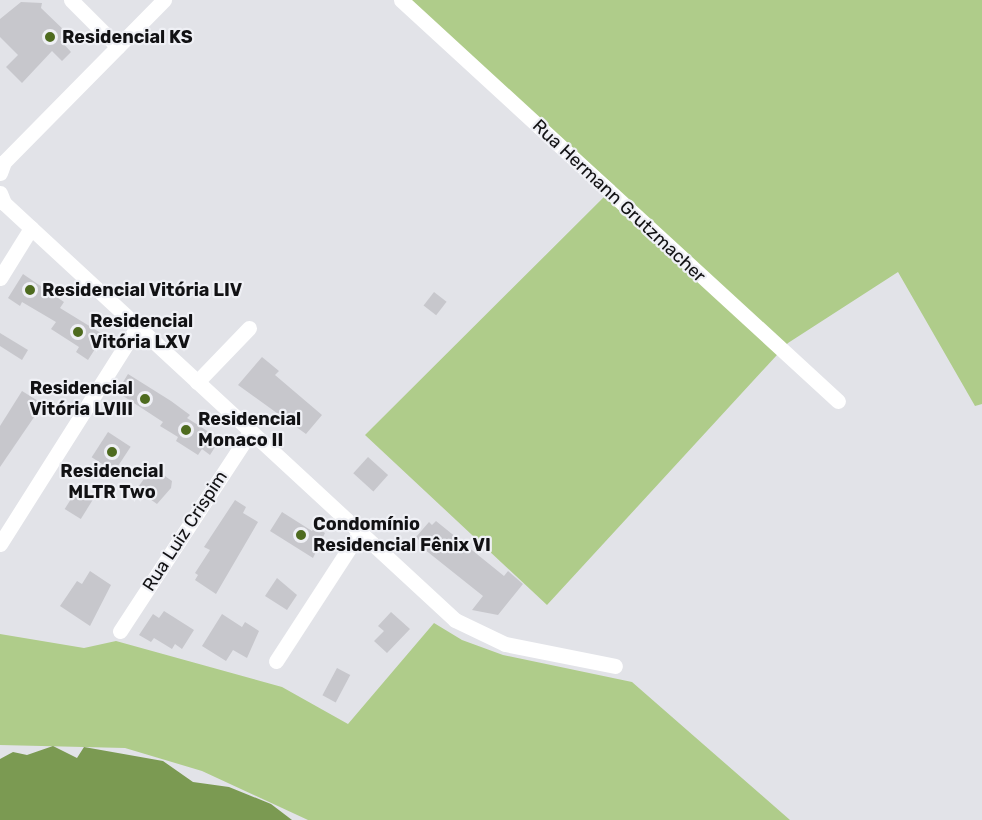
<!DOCTYPE html>
<html>
<head>
<meta charset="utf-8">
<style>
	body { margin:0 }
	#map { position:relative; width:982px; height:820px; overflow:hidden; background:#e2e3e8; font-family:Rubik,sans-serif }
	div>[style] { position:absolute }
	[style*='--x'] { left:calc(var(--x)*1px); top:calc(var(--y)*1px); width:calc(var(--w)*1px); rotate:calc(var(--a)*1deg) }
	.green>* { inset:0; background:#afcc8a }
	.water>* { inset:0; background:#7b9a52 }
	.building>* { inset:0; background:#c7c7cc; transform-origin:0 0 }
	.minor>* { height:15px; margin:-7.5px; padding:0 7.5px; transform-origin:7.5px; border-radius:7.5px; background:#fff }
	.dots>* { width:16px; height:16px; translate:-50% -50%; box-sizing:border-box; border:3px solid #eff0f5; border-radius:50% }
	span { translate:-50% -50%; white-space:nowrap; text-align:center; line-height:1.15; -webkit-text-stroke:4.5px #eff0f5; paint-order:stroke }
	.poi-label { font-size:18px; color:#121214; font-weight:700 }
	.left { translate:0 -50%; text-align:left }
	.right { translate:-100% -50%; text-align:right }
	.street-label { font-size:18px; color:#121214 }
</style>
</head>
<body>
<div id="map">
	<div class="green">
		<i style="clip-path:polygon(402px 0,982px 0,982px 404px,975px 406px,898px 272px,788px 343px,547px 605px,365px 435px,615px 186px)"></i>
		<i style="clip-path:polygon(434px 623px,462px 640px,503px 655px,632px 682px,790px 820px,308px 820px,202px 771px,125px 748px,0 745px,0 634px,84px 648px,116px 641px,282px 687px,348px 724px)"></i>
	</div>
	<div class="water">
		<i style="clip-path:polygon(53px 746px,77px 758px,84px 747px,163px 761px,193px 782px,229px 787px,271px 804px,292px 820px,0 820px,0 759px,13px 752px,27px 755px)"></i>
	</div>
	<div class="building">
		<i style="clip-path:polygon(21px 2px,42px 3px,41px 8px,67px 33px,60px 40px,71px 52px,62px 61px,52px 51px,22px 83px,6px 67px,18px 55px,0 37px,0 19px)"></i>
		<i style="clip-path:polygon(23px 274px,64px 302px,60px 308px,104px 335px,88px 360px,76px 352px,79px 347px,51px 329px,56px 322px,22px 302px,20px 306px,8px 298px)"></i>
		<i style="left:434px;top:292px;width:16px;height:17px;rotate:38deg"></i>
		<i style="clip-path:polygon(0 333px,28px 350px,22px 360px,0 346px)"></i>
		<i style="clip-path:polygon(262px 357px,279px 371px,275px 375px,322px 415px,306px 434px,238px 385px)"></i>
		<i style="clip-path:polygon(128px 374px,171px 401px,190px 415px,187px 418px,212px 434px,209px 438px,217px 444px,210px 455px,202px 449px,198px 455px,176px 441px,178px 437px,160px 426px,163px 422px,117px 392px)"></i>
		<i style="clip-path:polygon(22px 391px,43px 404px,0 467px,0 426px)"></i>
		<i style="left:108px;top:432px;width:27px;height:30px;rotate:33deg"></i>
		<i style="left:368px;top:457px;width:27px;height:22px;rotate:42deg"></i>
		<i style="clip-path:polygon(152px 467px,172px 481px,171px 488px,157px 504px,140px 492px,143px 488px,139px 486px)"></i>
		<i style="left:79px;top:486px;width:19px;height:27px;rotate:32deg"></i>
		<i style="clip-path:polygon(235px 500px,246px 507px,243px 513px,258px 522px,216px 594px,195px 580px,198px 575px,195px 573px,210px 550px,204px 547px)"></i>
		<i style="clip-path:polygon(282px 512px,312px 531px,315px 526px,325px 533px,313px 558px,270px 531px)"></i>
		<i style="clip-path:polygon(436px 521px,504px 576px,508px 571px,523px 584px,498px 615px,472px 610px,483px 596px,419px 545px,421px 542px,416px 537px,429px 522px,432px 525px)"></i>
		<i style="clip-path:polygon(90px 571px,111px 585px,90px 626px,60px 606px,77px 581px,82px 584px)"></i>
		<i style="clip-path:polygon(277px 578px,297px 595px,287px 610px,265px 596px)"></i>
		<i style="clip-path:polygon(164px 611px,194px 630px,182px 649px,175px 644px,172px 649px,154px 638px,151px 642px,139px 635px,153px 614px,159px 618px)"></i>
		<i style="clip-path:polygon(391px 612px,410px 629px,387px 653px,374px 641px,384px 631px,378px 626px)"></i>
		<i style="clip-path:polygon(222px 614px,242px 627px,245px 622px,259px 631px,247px 658px,233px 650px,226px 661px,202px 646px)"></i>
		<i style="left:337px;top:668px;width:15px;height:31px;rotate:28deg"></i>
	</div>
	<div class="minor">
		<i style="--x:71;--y:0;--w:66;--a:45"></i>
		<i style="--x:401;--y:0;--w:593;--a:42.54"></i>
		<i style="--x:0;--y:173;--w:12;--a:-70"></i>
		<i style="--x:4;--y:162;--w:228;--a:-45.4"></i>
		<i style="--x:0;--y:193;--w:11;--a:68"></i>
		<i style="--x:4;--y:203;--w:614;--a:42.76"></i>
		<i style="--x:455;--y:620;--w:55;--a:25.6"></i>
		<i style="--x:505;--y:644;--w:112;--a:11.3"></i>
		<i style="--x:0;--y:278;--w:59;--a:-58.2"></i>
		<i style="--x:197;--y:382;--w:75;--a:-46.1"></i>
		<i style="--x:0;--y:544;--w:257;--a:-57.7"></i>
		<i style="--x:120;--y:631;--w:238;--a:-56.8"></i>
		<i style="--x:276;--y:661;--w:153;--a:-57"></i>
	</div>
	<div class="dots">
		<i style="left:50px;top:37px;background:#4e6b1f"></i>
		<i style="left:30px;top:290px;background:#4e6b1f"></i>
		<i style="left:78px;top:332px;background:#4e6b1f"></i>
		<i style="left:145px;top:399px;background:#4e6b1f"></i>
		<i style="left:186px;top:430px;background:#4e6b1f"></i>
		<i style="left:112px;top:452px;background:#4e6b1f"></i>
		<i style="left:301px;top:535px;background:#4e6b1f"></i>
	</div>
	<div class="poi-label">
		<span class="left" style="left:62px;top:37px">Residencial KS</span>
		<span class="left" style="left:42px;top:290px">Residencial Vitória LIV</span>
		<span class="left" style="left:90px;top:332px">Residencial<br>Vitória LXV</span>
		<span class="right" style="left:133px;top:399px">Residencial<br>Vitória LVIII</span>
		<span class="left" style="left:198px;top:430px">Residencial<br>Monaco II</span>
		<span style="left:112px;top:482px">Residencial<br>MLTR Two</span>
		<span class="left" style="left:313px;top:535px">Condomínio<br>Residencial Fênix VI</span>
	</div>
	<div class="street-label">
		<span style="left:619px;top:201px;rotate:43deg">Rua Hermann Grutzmacher</span>
		<span style="left:185px;top:531px;rotate:-57deg">Rua Luiz Crispim</span>
	</div>
</div>
</body>
</html>
